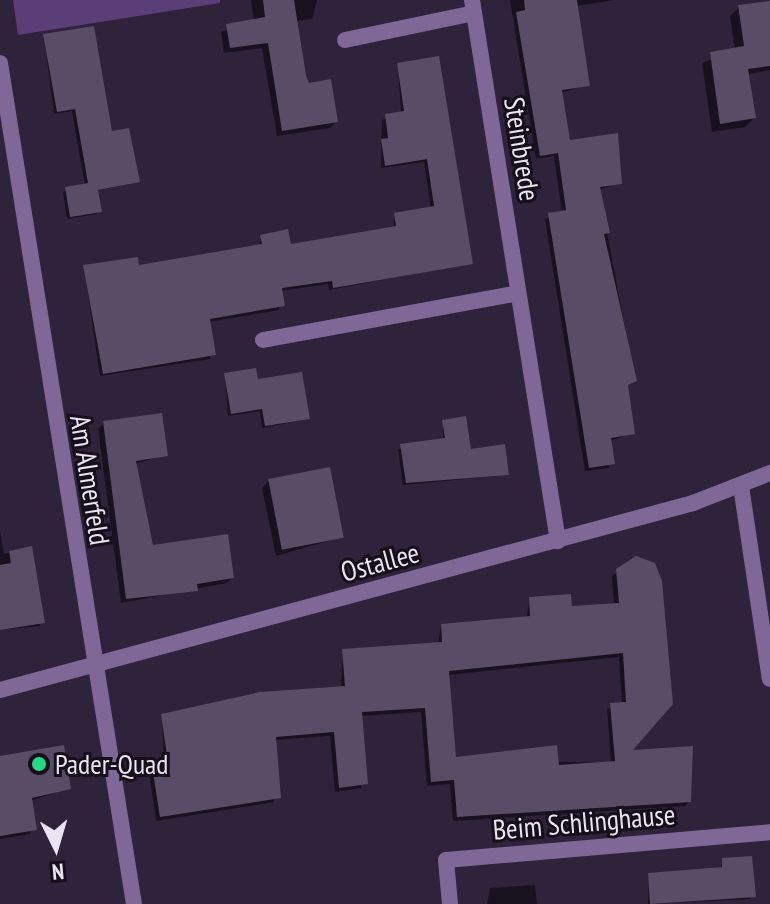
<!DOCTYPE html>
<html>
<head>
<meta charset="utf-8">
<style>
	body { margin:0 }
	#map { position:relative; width:770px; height:904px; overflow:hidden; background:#2e233a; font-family:"PT Sans Narrow",sans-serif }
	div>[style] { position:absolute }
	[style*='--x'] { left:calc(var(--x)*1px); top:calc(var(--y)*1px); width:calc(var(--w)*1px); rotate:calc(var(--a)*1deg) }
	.green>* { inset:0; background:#5b3d78 }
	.shadow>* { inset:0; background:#0007 }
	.building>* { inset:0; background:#584c66; transform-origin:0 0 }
	.street>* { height:16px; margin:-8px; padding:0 8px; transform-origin:8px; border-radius:8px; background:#7f6798 }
	.dots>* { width:22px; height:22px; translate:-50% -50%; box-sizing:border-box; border:4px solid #140f19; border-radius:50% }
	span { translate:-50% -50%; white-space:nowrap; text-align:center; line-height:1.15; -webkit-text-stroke:6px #140f19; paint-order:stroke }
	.street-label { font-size:28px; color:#eae3f3 }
	.poi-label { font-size:28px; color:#eae3f3 }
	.left { translate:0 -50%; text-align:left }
	.north { position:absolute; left:16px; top:808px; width:80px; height:80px; -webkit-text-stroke:6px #140f19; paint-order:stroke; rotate:175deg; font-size:22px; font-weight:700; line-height:32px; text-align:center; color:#eae3f3 }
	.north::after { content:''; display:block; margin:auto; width:28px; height:36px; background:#eae3f3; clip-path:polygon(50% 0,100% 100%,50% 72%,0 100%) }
</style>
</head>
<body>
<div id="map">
	<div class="green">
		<i style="clip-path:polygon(13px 0,220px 0,220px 3px,18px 35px)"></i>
	</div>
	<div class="shadow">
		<i style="clip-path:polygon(251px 0,317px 0,312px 19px,295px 21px,307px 85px,336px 122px,330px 128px,277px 136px,262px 48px,224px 53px,221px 32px,254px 21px)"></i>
		<i style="clip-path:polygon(510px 0,615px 0,576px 6px,588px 85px,561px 93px,569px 142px,620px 183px,599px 190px,635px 380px,626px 387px,633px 433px,610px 441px,609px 468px,585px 471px,545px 219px,562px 213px,554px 156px,536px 159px)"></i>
		<i style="clip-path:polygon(770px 2px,770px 70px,747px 75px,754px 118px,745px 127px,712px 132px,702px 63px,735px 50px,730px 16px,739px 7px)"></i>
		<i style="clip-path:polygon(44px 36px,138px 182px,96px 191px,97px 214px,67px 219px,63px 192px,85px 185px,72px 111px,54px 114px)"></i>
		<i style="clip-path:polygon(398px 65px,470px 263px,329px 290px,328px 284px,280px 291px,279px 310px,208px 322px,210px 359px,100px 376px,84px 267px,138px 268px,259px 247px,261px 237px,289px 246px,393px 229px,395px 215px,431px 209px,424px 162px,381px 168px,382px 120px,401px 114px)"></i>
		<i style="clip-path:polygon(225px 375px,256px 381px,308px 419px,262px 428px,260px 411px,228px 416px)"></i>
		<i style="clip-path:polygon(443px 421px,469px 452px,507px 475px,403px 485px,398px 449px,443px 440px)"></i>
		<i style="clip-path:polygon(104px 423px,166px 455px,135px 464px,152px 547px,232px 578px,227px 583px,121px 603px,98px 429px)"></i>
		<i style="clip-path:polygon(269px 481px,342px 537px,276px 556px,262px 488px)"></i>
		<i style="clip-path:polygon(0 531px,4px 554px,30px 548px,40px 626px,0 630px)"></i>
		<i style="clip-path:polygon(evenodd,637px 558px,629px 752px,689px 801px,685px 806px,453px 821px,450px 784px,427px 786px,421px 712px,361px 716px,361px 788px,335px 792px,330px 736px,274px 740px,274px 802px,156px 821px,149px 772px,164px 766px,162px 716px,341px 688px,343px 651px,438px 644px,441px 626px,526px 619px,530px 599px,570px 608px,614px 606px,612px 576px,637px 558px,619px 657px,622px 704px,607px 709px,611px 763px,454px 759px,447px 675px,619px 657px)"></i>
		<i style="clip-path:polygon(0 758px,69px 788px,30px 801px,30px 834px,0 839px)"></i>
		<i style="clip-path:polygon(723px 860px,751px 899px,648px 904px,649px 875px,720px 869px)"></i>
		<i style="clip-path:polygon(535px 885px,537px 904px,487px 904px,490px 888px)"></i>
	</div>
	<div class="building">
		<i style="clip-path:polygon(263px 0,294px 0,306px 75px,309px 83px,331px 79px,338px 122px,282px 131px,268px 43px,230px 48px,226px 24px,265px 17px)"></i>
		<i style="clip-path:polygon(524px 0,577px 0,590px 86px,562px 90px,570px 140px,618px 133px,622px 184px,600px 187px,610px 233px,604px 234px,637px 381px,628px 385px,635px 434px,611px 438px,615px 464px,589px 468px,548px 213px,566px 210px,558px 153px,540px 156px,516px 12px,525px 10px)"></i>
		<i style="clip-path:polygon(770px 1px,770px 66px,748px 69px,756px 118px,720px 124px,710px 52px,744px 46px,738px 5px)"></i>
		<i style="clip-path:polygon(94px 26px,112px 131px,129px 128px,140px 182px,98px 190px,102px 212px,70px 217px,65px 187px,88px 183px,75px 109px,57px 112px,43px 34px)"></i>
		<i style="clip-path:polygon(439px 56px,473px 264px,333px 288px,332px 281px,282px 288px,285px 306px,210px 319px,216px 355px,103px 374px,83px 265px,138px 257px,139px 265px,262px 244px,260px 235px,288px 229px,291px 244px,396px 226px,394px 213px,434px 206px,427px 159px,385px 166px,381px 139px,388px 138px,385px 114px,404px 111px,397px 63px)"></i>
		<i style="clip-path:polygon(256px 368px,258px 379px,302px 372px,310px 419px,265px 426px,262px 409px,231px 414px,224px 373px)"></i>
		<i style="clip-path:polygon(162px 413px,168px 456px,136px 461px,153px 545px,228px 534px,234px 578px,197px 584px,198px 591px,126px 599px,103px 421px)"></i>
		<i style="clip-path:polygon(466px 416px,471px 449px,505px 444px,509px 475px,406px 483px,400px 444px,445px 438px,442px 420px)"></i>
		<i style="left:330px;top:467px;width:72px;height:63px;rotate:79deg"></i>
		<i style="clip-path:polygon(32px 546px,45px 623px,0 630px,0 565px,11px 563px,9px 551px)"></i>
		<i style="clip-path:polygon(evenodd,636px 556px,655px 563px,662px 581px,673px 704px,633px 750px,693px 746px,691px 802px,457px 817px,454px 780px,431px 782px,425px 708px,362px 712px,368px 784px,339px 788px,334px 732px,276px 737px,281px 798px,160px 817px,152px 766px,168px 763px,161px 714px,260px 692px,345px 686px,342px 649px,442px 642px,441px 624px,530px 616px,529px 597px,571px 594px,572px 606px,619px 603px,616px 569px,636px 556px,623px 653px,626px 702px,610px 703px,615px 761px,559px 765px,557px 745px,456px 757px,449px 671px,623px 653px)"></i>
		<i style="clip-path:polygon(64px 745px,71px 789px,32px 798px,37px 830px,0 836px,0 756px)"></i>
		<i style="clip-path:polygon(752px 856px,756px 897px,650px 904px,648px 873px,722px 867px,722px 858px)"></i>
	</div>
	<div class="street">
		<i style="--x:472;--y:0;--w:548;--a:80.97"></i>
		<i style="--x:345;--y:40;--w:132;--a:-11.8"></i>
		<i style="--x:0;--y:63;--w:852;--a:80.95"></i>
		<i style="--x:263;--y:340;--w:259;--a:-10.4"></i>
		<i style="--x:741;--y:486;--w:195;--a:81.5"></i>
		<i style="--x:0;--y:690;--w:718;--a:-15.1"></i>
		<i style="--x:693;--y:503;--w:83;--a:-21.3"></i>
		<i style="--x:450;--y:904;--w:44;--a:-95.2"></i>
		<i style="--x:446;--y:860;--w:325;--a:-4.9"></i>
	</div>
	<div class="dots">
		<i style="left:39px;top:764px;background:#25d886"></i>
	</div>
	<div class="street-label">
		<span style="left:522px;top:149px;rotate:81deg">Steinbrede</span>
		<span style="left:90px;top:480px;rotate:81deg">Am Almerfeld</span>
		<span style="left:380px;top:562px;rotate:-15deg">Ostallee</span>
		<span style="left:584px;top:822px;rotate:-5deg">Beim Schlinghause</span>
	</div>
	<div class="poi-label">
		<span class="left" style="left:55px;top:764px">Pader-Quad</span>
	</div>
	<div class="north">N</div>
</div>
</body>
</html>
